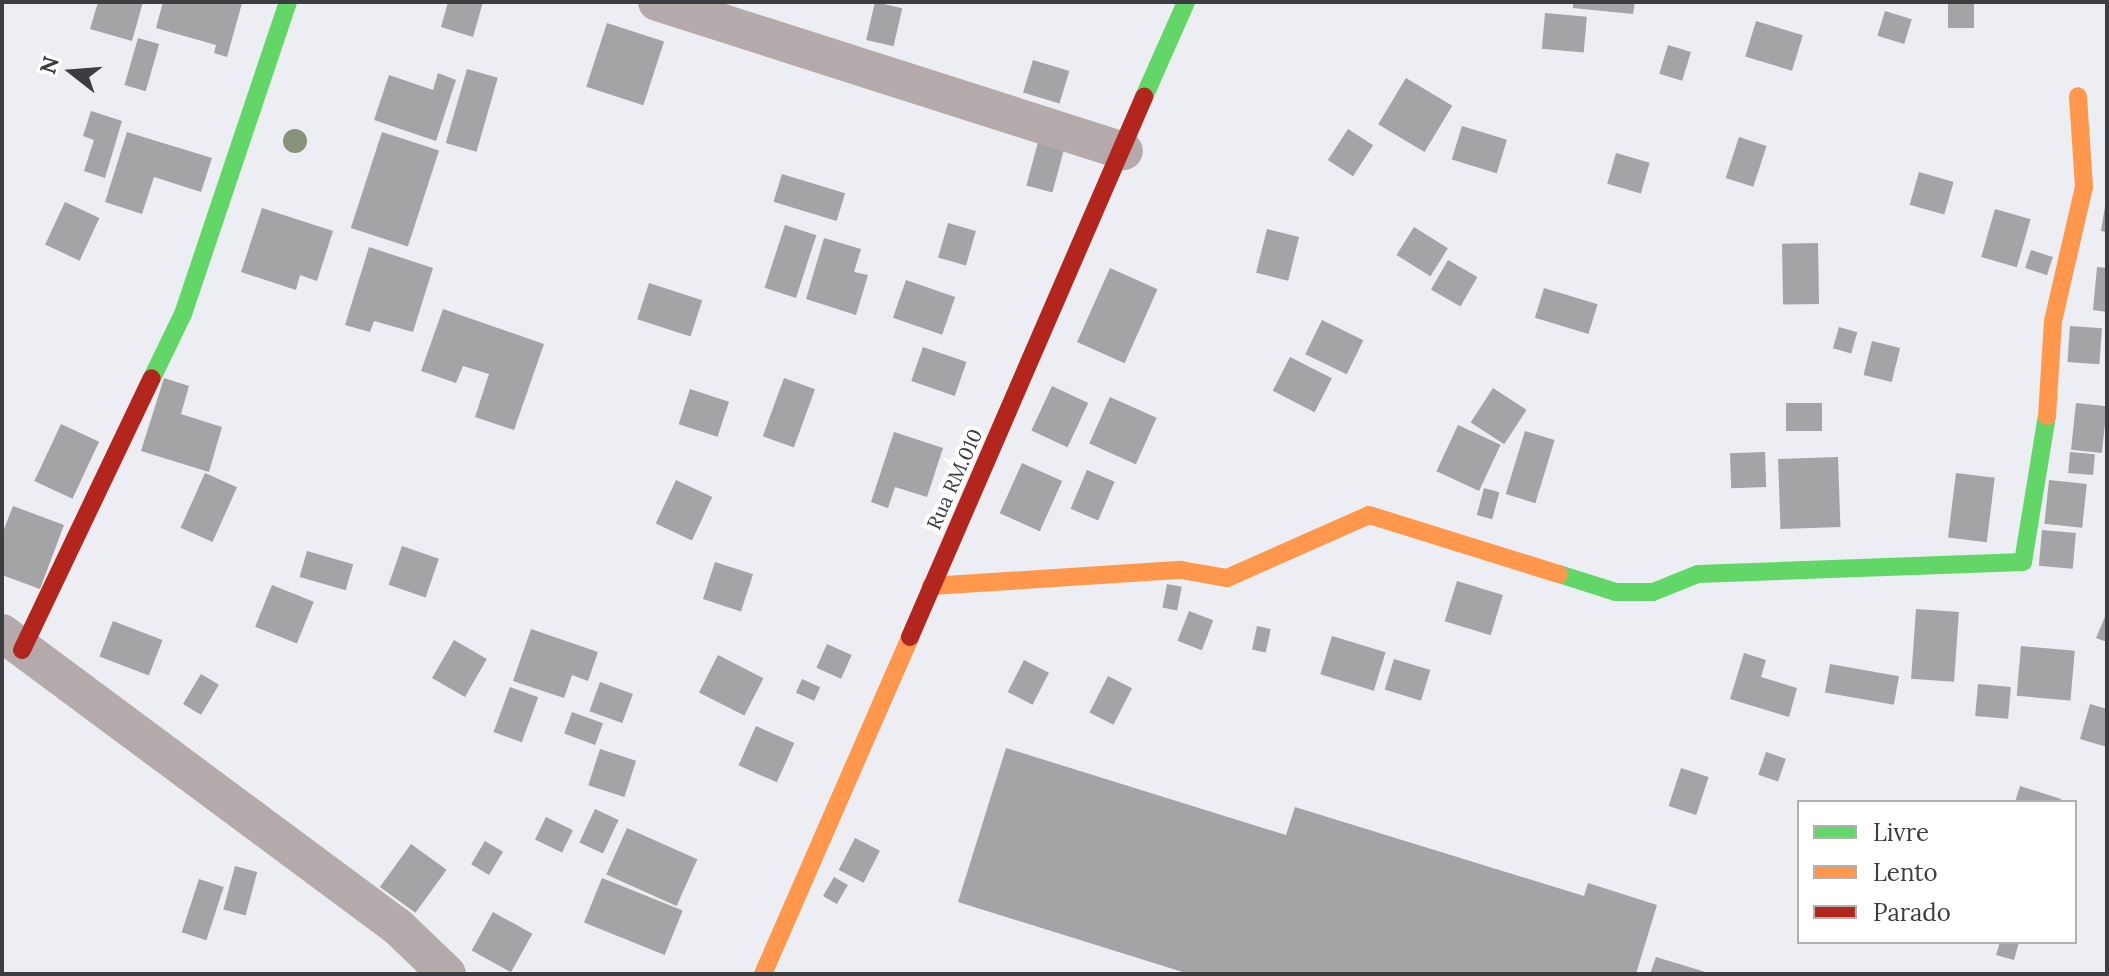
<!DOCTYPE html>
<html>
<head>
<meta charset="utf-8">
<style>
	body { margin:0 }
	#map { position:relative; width:2109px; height:976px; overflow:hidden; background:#eceef3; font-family:Lora,serif }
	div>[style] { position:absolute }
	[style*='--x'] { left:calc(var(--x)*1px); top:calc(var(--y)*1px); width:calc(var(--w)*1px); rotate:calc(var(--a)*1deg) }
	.building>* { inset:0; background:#a4a3a5; transform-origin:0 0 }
	.street>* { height:38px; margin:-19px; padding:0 19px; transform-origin:19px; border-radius:19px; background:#b5aaab }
	.fast>* { height:18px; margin:-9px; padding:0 9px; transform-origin:9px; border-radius:9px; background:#63d668 }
	.slow>* { height:18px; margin:-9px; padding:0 9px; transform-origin:9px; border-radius:9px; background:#ff974d }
	.jam>* { height:18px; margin:-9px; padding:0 9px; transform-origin:9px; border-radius:9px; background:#b3261e }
	.trees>* { width:24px; height:24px; margin:-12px; border-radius:50%; background:#879378 }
	span { translate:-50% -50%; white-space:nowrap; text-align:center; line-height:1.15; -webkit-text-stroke:8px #fff; paint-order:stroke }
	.street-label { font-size:20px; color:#3b3d40 }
	.frame { position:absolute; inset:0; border:4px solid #3b3d40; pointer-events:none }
	.legend { position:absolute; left:1797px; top:800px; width:280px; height:144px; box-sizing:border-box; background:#fff; border:2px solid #b1b1b3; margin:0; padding:10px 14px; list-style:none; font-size:24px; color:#3b3d40 }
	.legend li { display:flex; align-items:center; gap:16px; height:40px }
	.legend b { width:40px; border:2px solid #b1b1b3 }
	.north { position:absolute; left:32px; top:32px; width:80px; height:80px; -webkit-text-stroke:6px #fff; paint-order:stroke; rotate:287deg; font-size:22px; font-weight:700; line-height:32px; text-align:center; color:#3b3d40 }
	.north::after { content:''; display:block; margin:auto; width:28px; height:36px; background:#3b3d40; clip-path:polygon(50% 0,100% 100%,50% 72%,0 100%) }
</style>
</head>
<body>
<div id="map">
	<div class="building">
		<i style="clip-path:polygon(98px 2px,143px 2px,132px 41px,90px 29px)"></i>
		<i style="clip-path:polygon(163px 2px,242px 3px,227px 57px,214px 53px,216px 45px,156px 28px)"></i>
		<i style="clip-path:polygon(448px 2px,483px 2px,473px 37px,441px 27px)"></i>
		<i style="left:875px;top:2px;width:28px;height:39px;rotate:13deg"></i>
		<i style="clip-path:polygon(1573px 2px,1635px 2px,1633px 14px,1573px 8px)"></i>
		<i style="left:1948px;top:2px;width:26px;height:26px"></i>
		<i style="left:1885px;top:11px;width:28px;height:26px;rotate:17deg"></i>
		<i style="left:1545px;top:13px;width:42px;height:36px;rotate:5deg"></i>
		<i style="left:1756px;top:21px;width:49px;height:37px;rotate:17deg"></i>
		<i style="left:607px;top:23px;width:60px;height:67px;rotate:18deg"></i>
		<i style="left:138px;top:38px;width:22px;height:49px;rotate:16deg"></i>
		<i style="left:1668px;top:45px;width:24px;height:30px;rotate:17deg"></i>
		<i style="left:1033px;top:60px;width:38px;height:34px;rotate:17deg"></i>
		<i style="left:467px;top:69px;width:32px;height:77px;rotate:16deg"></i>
		<i style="clip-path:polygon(438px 73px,456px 80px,436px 141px,374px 120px,389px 75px,433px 90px)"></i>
		<i style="left:1406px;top:78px;width:54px;height:54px;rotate:31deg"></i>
		<i style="clip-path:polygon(91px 111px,122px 121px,105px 178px,84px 171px,94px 140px,83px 136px)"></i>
		<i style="left:1462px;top:126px;width:47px;height:35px;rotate:17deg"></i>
		<i style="left:1348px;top:129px;width:30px;height:37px;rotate:33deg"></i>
		<i style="clip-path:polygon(127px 132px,212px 158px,201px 192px,154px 177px,142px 214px,105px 202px)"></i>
		<i style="left:382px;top:132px;width:60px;height:101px;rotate:18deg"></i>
		<i style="left:1739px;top:137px;width:29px;height:43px;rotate:18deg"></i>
		<i style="left:1038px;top:142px;width:27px;height:45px;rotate:15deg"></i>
		<i style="left:1616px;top:153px;width:35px;height:32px;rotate:16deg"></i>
		<i style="left:1919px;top:172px;width:36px;height:34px;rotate:16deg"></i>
		<i style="left:782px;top:174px;width:66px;height:29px;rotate:17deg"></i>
		<i style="clip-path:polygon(2107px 194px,2107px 232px,2101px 231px)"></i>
		<i style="left:65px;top:202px;width:38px;height:47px;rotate:25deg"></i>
		<i style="clip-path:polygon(262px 208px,333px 231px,317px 281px,300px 275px,296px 290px,241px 272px)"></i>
		<i style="left:1995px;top:209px;width:37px;height:50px;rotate:16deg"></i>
		<i style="left:948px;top:223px;width:29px;height:36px;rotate:16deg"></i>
		<i style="left:785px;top:225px;width:33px;height:66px;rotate:18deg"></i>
		<i style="left:1414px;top:227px;width:40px;height:33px;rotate:32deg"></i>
		<i style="left:1267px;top:229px;width:33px;height:45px;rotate:14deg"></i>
		<i style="clip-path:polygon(824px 238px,861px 249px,854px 272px,868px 275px,856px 315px,806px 299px)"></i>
		<i style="left:1818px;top:243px;width:61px;height:36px;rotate:89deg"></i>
		<i style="clip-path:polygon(369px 247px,433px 268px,413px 332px,374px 321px,370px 332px,345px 325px)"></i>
		<i style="left:2031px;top:250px;width:23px;height:19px;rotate:18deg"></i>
		<i style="left:1448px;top:260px;width:34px;height:34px;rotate:30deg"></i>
		<i style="clip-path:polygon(2097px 267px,2107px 268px,2107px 312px,2093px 310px)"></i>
		<i style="left:1110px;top:268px;width:52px;height:81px;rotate:24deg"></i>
		<i style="left:906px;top:280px;width:52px;height:40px;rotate:19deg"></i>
		<i style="left:649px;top:283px;width:56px;height:38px;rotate:18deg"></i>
		<i style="left:1544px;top:288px;width:56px;height:31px;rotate:17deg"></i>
		<i style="clip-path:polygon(443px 309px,544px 344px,514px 430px,475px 417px,489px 374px,463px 366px,456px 383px,421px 371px)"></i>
		<i style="left:1322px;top:320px;width:46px;height:38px;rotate:26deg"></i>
		<i style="left:2070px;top:326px;width:32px;height:36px;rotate:4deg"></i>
		<i style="left:1839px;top:327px;width:19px;height:22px;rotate:16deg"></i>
		<i style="left:1872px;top:341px;width:29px;height:35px;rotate:14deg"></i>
		<i style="left:923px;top:347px;width:46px;height:36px;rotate:19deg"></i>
		<i style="left:1290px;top:357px;width:47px;height:38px;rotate:27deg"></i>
		<i style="clip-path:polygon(164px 378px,189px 386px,181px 414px,222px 427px,209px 472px,141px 451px)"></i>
		<i style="left:784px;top:378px;width:33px;height:62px;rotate:20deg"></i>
		<i style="left:1052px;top:386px;width:40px;height:49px;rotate:25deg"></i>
		<i style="left:1493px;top:388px;width:40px;height:41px;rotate:33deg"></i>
		<i style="left:690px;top:389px;width:41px;height:37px;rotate:18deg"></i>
		<i style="left:1110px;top:397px;width:51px;height:51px;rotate:24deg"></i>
		<i style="left:1786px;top:403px;width:36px;height:28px"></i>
		<i style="left:2076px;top:403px;width:31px;height:47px;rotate:6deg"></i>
		<i style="left:61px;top:424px;width:42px;height:63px;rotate:25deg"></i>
		<i style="left:1458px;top:425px;width:47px;height:51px;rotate:25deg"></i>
		<i style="left:1525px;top:431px;width:31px;height:66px;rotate:17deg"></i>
		<i style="clip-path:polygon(894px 432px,943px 448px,927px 497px,895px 487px,888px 508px,871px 502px)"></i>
		<i style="left:1765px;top:452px;width:35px;height:35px;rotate:88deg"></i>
		<i style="left:2070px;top:452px;width:25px;height:21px;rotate:5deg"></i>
		<i style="left:1838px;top:457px;width:70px;height:60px;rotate:88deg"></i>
		<i style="left:1022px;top:463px;width:44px;height:55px;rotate:24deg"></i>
		<i style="left:1087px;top:470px;width:30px;height:42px;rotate:23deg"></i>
		<i style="left:205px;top:473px;width:35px;height:60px;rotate:24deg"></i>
		<i style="left:1956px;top:473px;width:39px;height:65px;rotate:7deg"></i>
		<i style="left:676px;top:480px;width:40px;height:48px;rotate:25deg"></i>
		<i style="left:2049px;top:480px;width:38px;height:44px;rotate:6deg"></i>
		<i style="left:1484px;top:488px;width:16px;height:28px;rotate:15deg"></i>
		<i style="clip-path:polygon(13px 506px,64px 525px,40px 589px,2px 575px,2px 534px)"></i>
		<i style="left:2042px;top:530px;width:34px;height:36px;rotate:5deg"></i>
		<i style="left:402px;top:546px;width:39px;height:41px;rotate:19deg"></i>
		<i style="left:307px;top:551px;width:48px;height:27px;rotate:16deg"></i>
		<i style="left:715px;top:562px;width:40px;height:39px;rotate:18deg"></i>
		<i style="left:1457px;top:581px;width:48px;height:42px;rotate:17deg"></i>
		<i style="left:1167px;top:584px;width:15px;height:24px;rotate:11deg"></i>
		<i style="left:272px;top:585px;width:45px;height:45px;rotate:22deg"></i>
		<i style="left:1916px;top:609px;width:43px;height:70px;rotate:4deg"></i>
		<i style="left:1189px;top:611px;width:26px;height:32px;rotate:21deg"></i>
		<i style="clip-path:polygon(2107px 612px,2107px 642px,2096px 638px)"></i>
		<i style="left:113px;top:621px;width:53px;height:38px;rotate:21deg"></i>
		<i style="left:1257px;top:626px;width:14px;height:24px;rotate:12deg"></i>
		<i style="clip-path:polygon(531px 629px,598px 652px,588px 681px,572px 675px,564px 698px,513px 681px)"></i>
		<i style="left:1332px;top:636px;width:56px;height:40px;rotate:17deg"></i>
		<i style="left:454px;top:640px;width:38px;height:44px;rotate:30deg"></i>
		<i style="left:827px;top:644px;width:27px;height:26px;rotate:24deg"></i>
		<i style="left:2021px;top:646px;width:54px;height:50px;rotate:5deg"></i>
		<i style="clip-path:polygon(1744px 653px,1766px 660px,1761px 677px,1797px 688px,1789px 717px,1730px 699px)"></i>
		<i style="left:718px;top:655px;width:51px;height:42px;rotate:27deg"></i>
		<i style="left:1394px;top:659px;width:38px;height:32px;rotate:17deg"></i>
		<i style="left:1024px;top:660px;width:28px;height:36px;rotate:27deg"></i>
		<i style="left:1830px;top:664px;width:70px;height:29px;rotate:10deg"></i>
		<i style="left:201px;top:674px;width:21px;height:35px;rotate:31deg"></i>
		<i style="left:1108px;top:676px;width:27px;height:41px;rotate:27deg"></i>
		<i style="left:802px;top:679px;width:20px;height:15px;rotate:24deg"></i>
		<i style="left:600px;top:682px;width:35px;height:31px;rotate:20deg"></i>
		<i style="left:1978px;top:684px;width:33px;height:32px;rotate:5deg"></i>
		<i style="left:510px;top:687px;width:30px;height:48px;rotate:20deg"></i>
		<i style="clip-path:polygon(2090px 704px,2107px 709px,2107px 747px,2080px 739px)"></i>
		<i style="left:572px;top:712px;width:33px;height:23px;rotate:20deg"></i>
		<i style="left:756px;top:726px;width:42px;height:43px;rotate:24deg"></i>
		<i style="clip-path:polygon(1006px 748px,1286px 835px,1295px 807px,1584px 896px,1588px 883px,1657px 905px,1636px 974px,1189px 974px,958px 902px)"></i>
		<i style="left:600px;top:749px;width:38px;height:38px;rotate:18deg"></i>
		<i style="left:1766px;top:752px;width:21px;height:24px;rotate:19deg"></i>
		<i style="left:1681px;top:768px;width:29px;height:40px;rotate:18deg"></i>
		<i style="clip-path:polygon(2020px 786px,2061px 799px,2060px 802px,2015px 802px)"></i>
		<i style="left:595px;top:809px;width:26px;height:37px;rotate:25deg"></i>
		<i style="left:546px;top:817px;width:30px;height:25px;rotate:26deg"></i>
		<i style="left:627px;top:828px;width:77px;height:51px;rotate:24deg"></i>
		<i style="left:855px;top:838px;width:28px;height:36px;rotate:27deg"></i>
		<i style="left:485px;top:841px;width:21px;height:27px;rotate:31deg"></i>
		<i style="left:411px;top:844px;width:44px;height:53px;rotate:36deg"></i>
		<i style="left:235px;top:866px;width:23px;height:45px;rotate:15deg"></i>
		<i style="left:834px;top:877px;width:16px;height:22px;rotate:30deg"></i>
		<i style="left:602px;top:878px;width:87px;height:48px;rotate:22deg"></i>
		<i style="left:199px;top:879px;width:26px;height:56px;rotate:18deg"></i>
		<i style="left:493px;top:912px;width:45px;height:44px;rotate:29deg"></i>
		<i style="clip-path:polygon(2000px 942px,2019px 942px,2014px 960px,1996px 955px)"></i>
		<i style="clip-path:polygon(1656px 957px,1709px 973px,1709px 974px,1650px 974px)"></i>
	</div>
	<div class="street">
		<i style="--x:657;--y:2;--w:490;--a:17.7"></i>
		<i style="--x:2;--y:633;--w:492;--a:36.6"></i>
		<i style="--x:397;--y:926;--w:69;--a:43.8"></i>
	</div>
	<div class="fast">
		<i style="--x:1144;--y:97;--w:104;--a:-66.1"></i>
		<i style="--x:152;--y:378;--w:71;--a:-64.2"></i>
		<i style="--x:183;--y:314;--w:329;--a:-71.4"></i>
		<i style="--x:1559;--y:574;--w:60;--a:17.5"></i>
		<i style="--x:1616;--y:592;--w:37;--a:0"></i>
		<i style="--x:1653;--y:592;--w:48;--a:-21.8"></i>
		<i style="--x:1698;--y:574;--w:325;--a:-2.1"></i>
		<i style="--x:2023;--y:562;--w:148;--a:-80.7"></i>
	</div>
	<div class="slow">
		<i style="--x:2047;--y:416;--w:95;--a:-86.4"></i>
		<i style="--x:2053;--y:321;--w:138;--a:-77"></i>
		<i style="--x:2084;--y:187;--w:91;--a:-93.8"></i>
		<i style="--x:931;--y:586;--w:251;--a:-3.7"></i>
		<i style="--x:1181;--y:570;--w:47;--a:9.9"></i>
		<i style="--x:1227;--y:578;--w:155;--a:-23.9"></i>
		<i style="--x:1369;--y:515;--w:199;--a:17.3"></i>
		<i style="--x:763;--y:974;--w:368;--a:-66.4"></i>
	</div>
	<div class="jam">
		<i style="--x:910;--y:637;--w:589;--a:-66.57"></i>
		<i style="--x:22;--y:650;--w:301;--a:-64.5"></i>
	</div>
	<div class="trees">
		<i style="left:295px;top:141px"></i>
	</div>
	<div class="street-label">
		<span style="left:954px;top:479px;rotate:-66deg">Rua RM.010</span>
	</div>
	<div class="frame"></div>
	<ul class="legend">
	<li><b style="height:10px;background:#63d668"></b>Livre</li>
	<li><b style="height:10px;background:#ff974d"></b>Lento</li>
	<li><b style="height:10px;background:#b3261e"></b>Parado</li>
	</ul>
	<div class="north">N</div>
</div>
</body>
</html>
